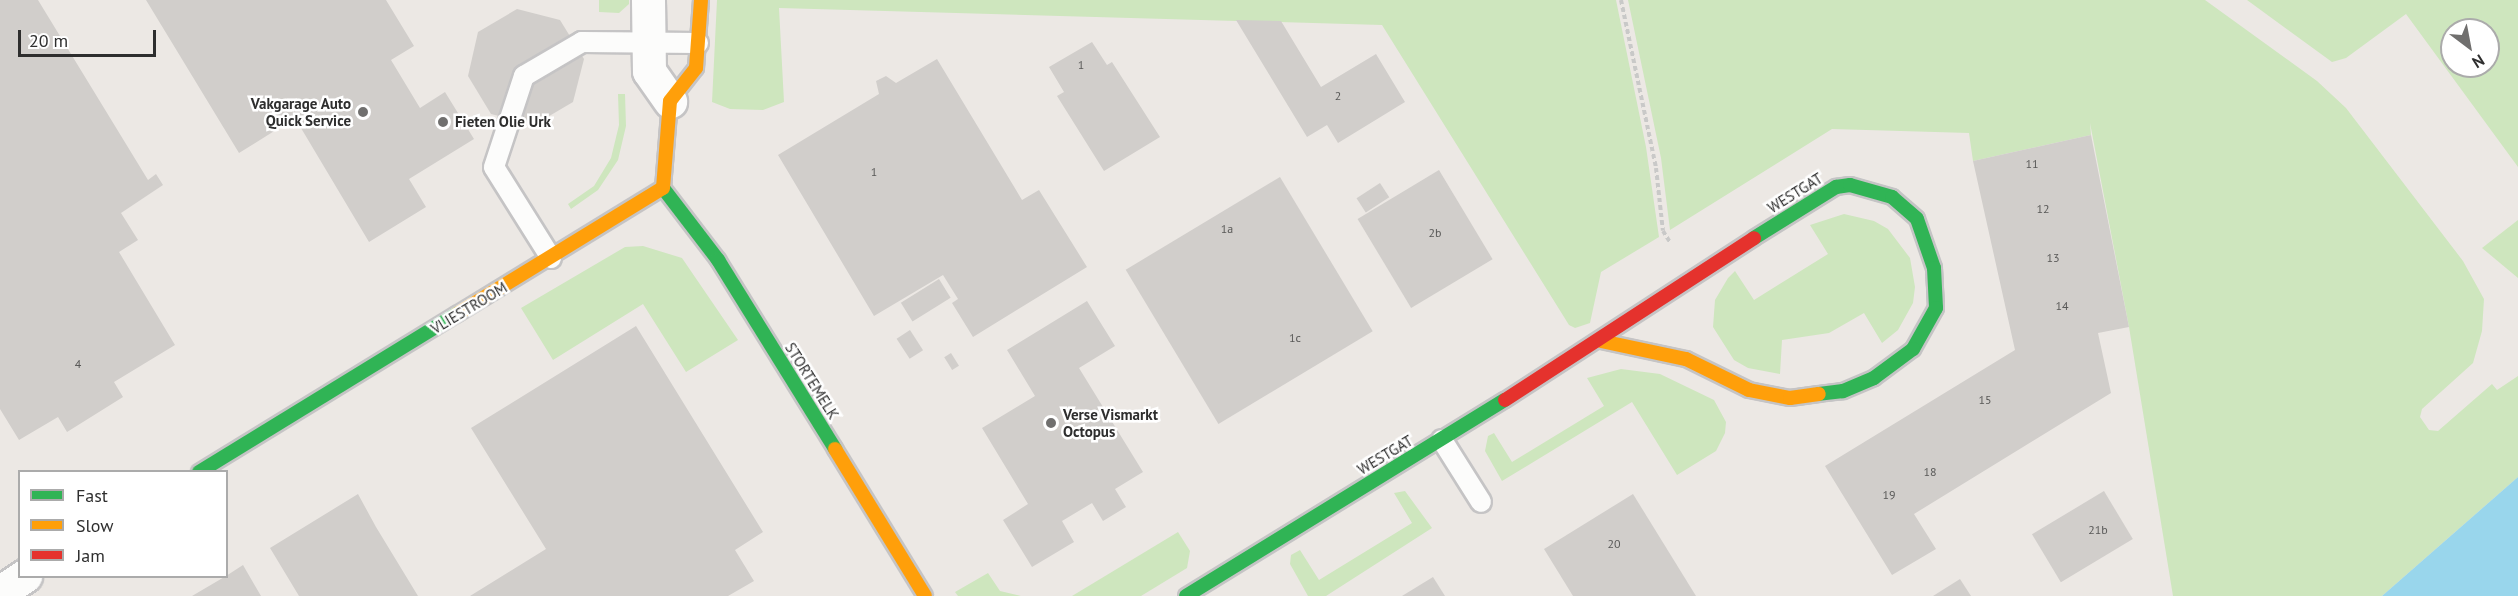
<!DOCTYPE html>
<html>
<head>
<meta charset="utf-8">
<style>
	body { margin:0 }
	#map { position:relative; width:2518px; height:596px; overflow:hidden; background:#ece8e4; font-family:"PT Sans",sans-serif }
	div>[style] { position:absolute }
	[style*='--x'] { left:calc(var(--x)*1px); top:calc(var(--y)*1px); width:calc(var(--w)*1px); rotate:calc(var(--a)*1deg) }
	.green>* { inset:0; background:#cee6be }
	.water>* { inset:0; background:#99d6ec }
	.building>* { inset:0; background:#d1cecb; transform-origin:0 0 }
	.path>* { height:4px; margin-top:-2px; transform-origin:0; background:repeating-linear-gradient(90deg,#c9c9c8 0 4.5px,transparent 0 7.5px) }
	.roads { filter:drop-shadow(2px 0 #c5c4c5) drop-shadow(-2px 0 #c5c4c5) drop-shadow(0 2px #c5c4c5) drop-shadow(0 -2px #c5c4c5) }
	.lane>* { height:20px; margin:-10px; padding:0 10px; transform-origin:10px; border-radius:10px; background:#fcfcfb }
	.street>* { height:33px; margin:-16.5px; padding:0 16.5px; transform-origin:16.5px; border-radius:16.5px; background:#fcfcfb }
	.fast>* { height:14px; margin:-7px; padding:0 7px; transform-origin:7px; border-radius:7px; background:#30b455 }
	.slow>* { height:14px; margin:-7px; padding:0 7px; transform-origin:7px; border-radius:7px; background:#ff9f0a }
	.jam>* { height:14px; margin:-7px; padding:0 7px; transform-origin:7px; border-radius:7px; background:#e5322d }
	.dots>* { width:16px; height:16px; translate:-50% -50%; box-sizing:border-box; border:3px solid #fff; border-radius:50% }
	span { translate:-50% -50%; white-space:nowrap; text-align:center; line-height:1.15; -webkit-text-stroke:5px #fff; paint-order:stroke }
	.number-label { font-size:12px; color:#585857 }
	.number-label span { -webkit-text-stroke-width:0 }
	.poi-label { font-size:15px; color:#2e2e2e; font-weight:700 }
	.right { translate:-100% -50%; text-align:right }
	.left { translate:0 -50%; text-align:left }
	.street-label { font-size:15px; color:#2e2e2e }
	.legend { position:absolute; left:18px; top:470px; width:210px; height:108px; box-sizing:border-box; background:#fff; border:2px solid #ababab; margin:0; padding:8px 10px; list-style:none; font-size:18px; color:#2e2e2e }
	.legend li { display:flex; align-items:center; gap:12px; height:30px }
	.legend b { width:30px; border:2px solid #ababab }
	.north { position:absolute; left:2440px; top:18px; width:60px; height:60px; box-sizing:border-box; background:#fff; border:2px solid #ababab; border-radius:50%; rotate:148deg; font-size:16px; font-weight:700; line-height:24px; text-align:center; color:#2e2e2e }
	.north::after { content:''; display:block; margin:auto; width:21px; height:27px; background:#706f6e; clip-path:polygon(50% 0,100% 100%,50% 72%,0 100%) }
	.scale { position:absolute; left:18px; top:30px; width:138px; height:27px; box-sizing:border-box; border:3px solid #2e2e2e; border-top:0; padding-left:8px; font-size:18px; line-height:21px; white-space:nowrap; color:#2e2e2e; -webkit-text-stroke:4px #fff; paint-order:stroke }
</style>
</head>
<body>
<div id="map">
	<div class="green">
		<i style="clip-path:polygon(599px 0,629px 0,629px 4px,619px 13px,599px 12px)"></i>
		<i style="clip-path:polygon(717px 0,1616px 0,1646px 147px,1659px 237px,1601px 272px,1590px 323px,1575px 328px,1569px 325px,1382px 25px,779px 8px,784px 102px,763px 110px,730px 109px,712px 102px)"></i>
		<i style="clip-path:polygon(1628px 0,2205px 0,2317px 81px,2346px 108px,2463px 261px,2484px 299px,2482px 331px,2473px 363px,2422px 409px,2420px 417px,2429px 430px,2438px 431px,2492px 384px,2497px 390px,2518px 376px,2518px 477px,2382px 596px,2173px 596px,2129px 327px,2090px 123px,2091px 135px,1973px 161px,1969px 133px,1832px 129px,1670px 230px,1661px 158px)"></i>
		<i style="clip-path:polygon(evenodd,2247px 0,2518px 0,2518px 167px,2406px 14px,2346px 58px,2332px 62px,2247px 0,2452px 30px,2488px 30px,2488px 66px,2452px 66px,2452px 30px)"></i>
		<i style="clip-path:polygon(618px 94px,625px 94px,626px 126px,618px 160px,598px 190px,571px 209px,568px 204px,594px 186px,611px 158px,619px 125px)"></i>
		<i style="clip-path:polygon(1844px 214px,1874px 221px,1888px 229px,1910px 258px,1915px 287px,1913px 303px,1898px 330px,1882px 343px,1864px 313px,1829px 333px,1782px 340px,1780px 374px,1748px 368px,1734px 360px,1713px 327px,1715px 300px,1728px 278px,1735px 271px,1754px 300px,1828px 254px,1810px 225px)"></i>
		<i style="clip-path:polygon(2518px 220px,2518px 278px,2482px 248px)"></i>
		<i style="clip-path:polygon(643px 246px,682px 258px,738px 340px,686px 372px,643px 304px,553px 360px,521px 308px,625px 247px)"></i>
		<i style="clip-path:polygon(1621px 369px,1660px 374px,1714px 400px,1726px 422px,1725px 433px,1716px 451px,1677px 475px,1632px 402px,1502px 481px,1485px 451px,1488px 436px,1494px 433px,1512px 462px,1604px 406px,1587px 378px)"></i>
		<i style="clip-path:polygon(1405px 491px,1432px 528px,1326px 596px,1308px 596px,1290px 564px,1291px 555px,1300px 550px,1319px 580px,1412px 523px,1394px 493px)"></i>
		<i style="clip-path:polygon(1178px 532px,1190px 551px,1187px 568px,1141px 596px,1072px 596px)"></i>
		<i style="clip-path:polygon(988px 573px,1000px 591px,1021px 596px,958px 596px,955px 592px)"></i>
	</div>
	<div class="water">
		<i style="clip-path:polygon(2518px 477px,2518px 596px,2382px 596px)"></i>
	</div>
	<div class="building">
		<i style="clip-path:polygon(0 0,38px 0,148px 180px,156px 174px,163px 185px,121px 213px,138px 240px,119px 252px,175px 345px,114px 382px,123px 397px,67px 432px,58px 417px,19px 440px,0 409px)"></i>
		<i style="clip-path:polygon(146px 0,386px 0,414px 46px,391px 60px,420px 108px,445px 92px,474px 139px,409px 179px,426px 207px,369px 242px,295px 118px,239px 153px)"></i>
		<i style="clip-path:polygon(517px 9px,560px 20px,584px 59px,573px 102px,534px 125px,491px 114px,468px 76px,478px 32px)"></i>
		<i style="clip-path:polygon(1236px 20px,1281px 21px,1321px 87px,1376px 54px,1405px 102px,1338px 143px,1327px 125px,1307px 137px)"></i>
		<i style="clip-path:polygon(1092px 42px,1107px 65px,1112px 62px,1160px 137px,1104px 171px,1057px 96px,1064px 92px,1049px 67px)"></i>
		<i style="clip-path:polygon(937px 59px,1022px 200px,1039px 190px,1087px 267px,973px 337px,952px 303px,958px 299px,943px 275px,874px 316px,778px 155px,879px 94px,876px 81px,886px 76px,896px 83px)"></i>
		<i style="clip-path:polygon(2091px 135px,2129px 327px,2098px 333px,2111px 393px,1914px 514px,1936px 549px,1892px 575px,1825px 466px,2015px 350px,1973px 161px)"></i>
		<i style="left:1439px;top:170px;width:104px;height:95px;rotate:59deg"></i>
		<i style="left:1280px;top:177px;width:180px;height:180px;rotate:59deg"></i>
		<i style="left:1380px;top:183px;width:17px;height:28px;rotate:57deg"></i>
		<i style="left:939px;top:279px;width:22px;height:45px;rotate:58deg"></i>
		<i style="clip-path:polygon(1087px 301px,1115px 346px,1079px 368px,1143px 472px,1115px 489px,1126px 507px,1103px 521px,1092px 503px,1062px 521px,1074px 542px,1032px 567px,1003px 520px,1028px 504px,982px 428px,1035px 396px,1007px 350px)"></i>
		<i style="clip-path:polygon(636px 326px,763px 532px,735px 550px,754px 581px,728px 596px,470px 596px,546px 549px,471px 428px)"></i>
		<i style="left:910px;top:330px;width:24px;height:16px;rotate:57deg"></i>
		<i style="left:951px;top:353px;width:15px;height:8px;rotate:58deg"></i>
		<i style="left:2104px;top:491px;width:56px;height:84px;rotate:59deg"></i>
		<i style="clip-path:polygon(358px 494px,376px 527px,418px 596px,299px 596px,270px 548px)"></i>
		<i style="clip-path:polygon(1633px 494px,1696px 596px,1573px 596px,1544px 549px)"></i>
		<i style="clip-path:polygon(243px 565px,261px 596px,192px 596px,226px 576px)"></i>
		<i style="clip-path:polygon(1433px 577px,1445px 596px,1402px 596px)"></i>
		<i style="clip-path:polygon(1960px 579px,1971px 596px,1933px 596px)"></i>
	</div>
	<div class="path">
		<i style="--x:1621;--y:0;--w:172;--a:78.2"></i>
		<i style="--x:1656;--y:168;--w:63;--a:83.7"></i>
		<i style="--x:1663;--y:231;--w:13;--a:58"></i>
	</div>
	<div class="roads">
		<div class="lane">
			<i style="--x:551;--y:258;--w:107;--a:-122.1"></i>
			<i style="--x:494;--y:167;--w:96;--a:-71.8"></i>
			<i style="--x:524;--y:76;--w:67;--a:-30.4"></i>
			<i style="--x:582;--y:42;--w:116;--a:0.5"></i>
			<i style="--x:1442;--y:440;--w:73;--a:57.8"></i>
		</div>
		<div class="street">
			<i style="--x:648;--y:0;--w:71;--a:89.2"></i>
			<i style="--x:649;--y:71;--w:37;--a:55"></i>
			<i style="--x:0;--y:592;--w:30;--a:-33"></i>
		</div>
		<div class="fast">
			<i style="--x:663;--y:188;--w:91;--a:52.6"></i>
			<i style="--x:718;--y:260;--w:222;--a:58.2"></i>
			<i style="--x:1754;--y:238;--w:97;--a:-31.9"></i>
			<i style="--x:1836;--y:187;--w:14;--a:-8"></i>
			<i style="--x:1850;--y:185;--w:44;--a:15.9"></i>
			<i style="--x:1892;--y:197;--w:33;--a:41"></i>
			<i style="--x:1917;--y:219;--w:52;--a:70.9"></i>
			<i style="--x:1934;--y:268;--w:40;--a:87.1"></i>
			<i style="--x:1936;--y:308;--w:47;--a:119.3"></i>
			<i style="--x:1913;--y:349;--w:49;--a:143.4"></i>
			<i style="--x:1874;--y:378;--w:34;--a:157"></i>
			<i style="--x:1843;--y:391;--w:24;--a:173"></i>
			<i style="--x:199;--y:472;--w:303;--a:-31.5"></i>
			<i style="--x:1186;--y:596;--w:374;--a:-31.6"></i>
		</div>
		<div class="slow">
			<i style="--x:457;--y:314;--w:241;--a:-31.5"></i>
			<i style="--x:663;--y:188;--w:87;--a:-85.4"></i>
			<i style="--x:670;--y:101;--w:42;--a:-51.8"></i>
			<i style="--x:696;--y:68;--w:68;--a:-85.8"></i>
			<i style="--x:1601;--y:341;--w:87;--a:12"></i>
			<i style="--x:1686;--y:359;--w:70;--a:26.2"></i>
			<i style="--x:1749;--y:390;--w:42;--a:11"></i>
			<i style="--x:1790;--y:398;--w:29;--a:-8"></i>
			<i style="--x:835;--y:449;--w:172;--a:58.5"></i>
		</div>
		<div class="jam">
			<i style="--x:1505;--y:400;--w:297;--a:-33"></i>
		</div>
	</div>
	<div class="dots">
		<i style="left:363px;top:112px;background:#706f6e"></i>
		<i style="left:443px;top:122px;background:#706f6e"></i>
		<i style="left:1051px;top:423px;background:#706f6e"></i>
	</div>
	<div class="number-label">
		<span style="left:1081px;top:65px">1</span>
		<span style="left:1338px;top:96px">2</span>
		<span style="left:2032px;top:164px">11</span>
		<span style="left:874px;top:172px">1</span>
		<span style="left:2043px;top:209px">12</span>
		<span style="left:1227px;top:229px">1a</span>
		<span style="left:1435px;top:233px">2b</span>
		<span style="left:2053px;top:258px">13</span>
		<span style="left:2062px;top:306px">14</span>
		<span style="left:1295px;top:338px">1c</span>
		<span style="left:78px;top:364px">4</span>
		<span style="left:1985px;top:400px">15</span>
		<span style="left:1930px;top:472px">18</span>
		<span style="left:1889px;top:495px">19</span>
		<span style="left:2098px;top:530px">21b</span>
		<span style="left:1614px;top:544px">20</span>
	</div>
	<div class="poi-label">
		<span class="right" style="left:351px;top:112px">Vakgarage Auto<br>Quick Service</span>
		<span class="left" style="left:455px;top:122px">Fieten Olie Urk</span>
		<span class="left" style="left:1063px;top:423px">Verse Vismarkt<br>Octopus</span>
	</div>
	<div class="street-label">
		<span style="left:1795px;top:193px;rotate:-32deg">WESTGAT</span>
		<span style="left:469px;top:308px;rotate:-31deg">VLIESTROOM</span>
		<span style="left:812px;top:381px;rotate:58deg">STORTEMELK</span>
		<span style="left:1385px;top:455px;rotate:-31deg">WESTGAT</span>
	</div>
	<ul class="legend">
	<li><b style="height:8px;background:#30b455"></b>Fast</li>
	<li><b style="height:8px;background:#ff9f0a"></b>Slow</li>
	<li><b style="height:8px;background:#e5322d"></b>Jam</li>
	</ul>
	<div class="north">N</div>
	<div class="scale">20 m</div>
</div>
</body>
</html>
